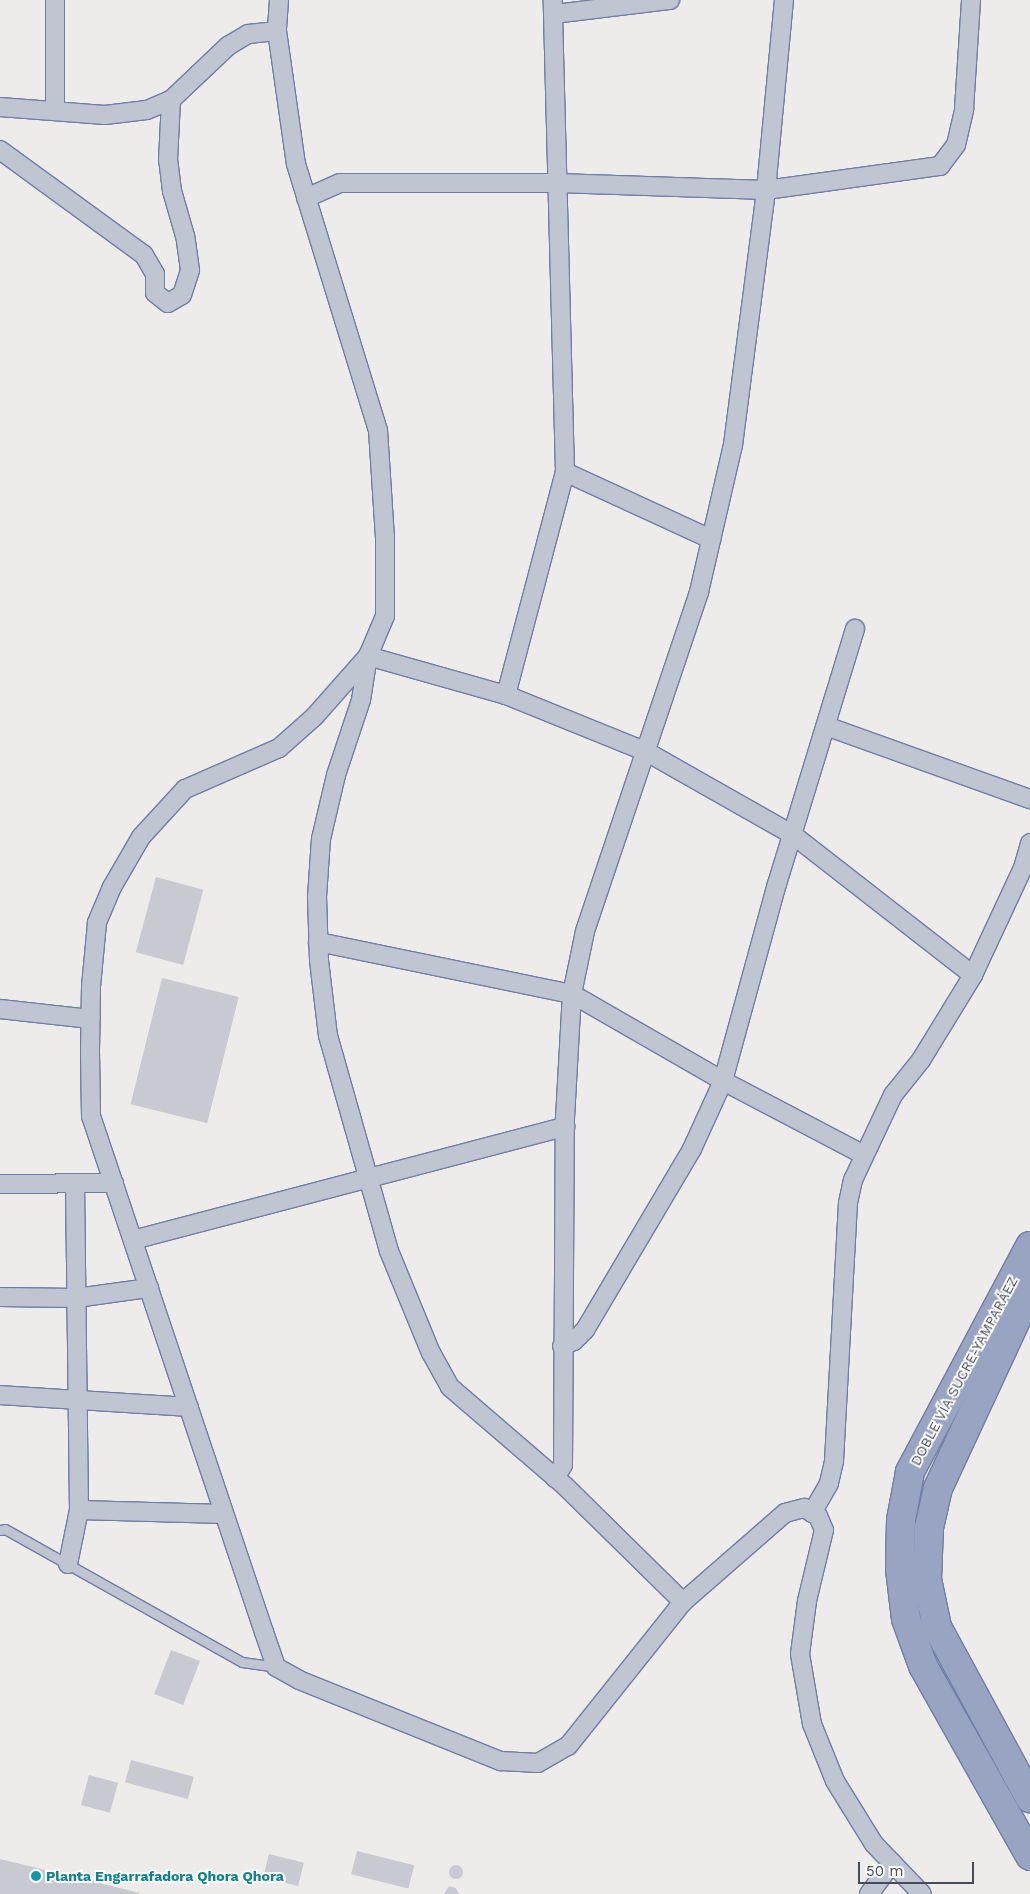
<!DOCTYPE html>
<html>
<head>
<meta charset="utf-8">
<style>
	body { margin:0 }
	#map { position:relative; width:1030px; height:1894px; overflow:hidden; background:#eeeceb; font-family:"Work Sans",sans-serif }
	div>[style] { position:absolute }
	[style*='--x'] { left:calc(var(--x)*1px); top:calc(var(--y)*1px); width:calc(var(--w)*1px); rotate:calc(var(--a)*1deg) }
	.building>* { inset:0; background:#c9c9d1; transform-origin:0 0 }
	.round { border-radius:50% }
	.roads { filter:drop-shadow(1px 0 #707ea5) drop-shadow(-1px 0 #707ea5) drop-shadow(0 1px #707ea5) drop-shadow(0 -1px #707ea5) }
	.service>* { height:9px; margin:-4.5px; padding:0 4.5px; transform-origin:4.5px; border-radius:4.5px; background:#bfc5d1 }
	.minor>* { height:18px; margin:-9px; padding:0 9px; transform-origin:9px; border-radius:9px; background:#bfc5d1 }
	.trunk>* { height:28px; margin:-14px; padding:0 14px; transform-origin:14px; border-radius:14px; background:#98a4c2 }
	.dots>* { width:14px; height:14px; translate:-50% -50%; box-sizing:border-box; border:2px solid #fff; border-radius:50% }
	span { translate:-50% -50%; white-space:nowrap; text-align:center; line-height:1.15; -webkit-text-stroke:4px #fff; paint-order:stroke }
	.street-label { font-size:14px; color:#454b58 }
	.culture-label { font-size:14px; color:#0d838f; font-weight:700 }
	.left { translate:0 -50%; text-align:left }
	.scale { position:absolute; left:858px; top:1862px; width:116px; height:22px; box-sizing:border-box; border:2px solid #454b58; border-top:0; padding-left:6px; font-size:15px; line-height:18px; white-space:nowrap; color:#454b58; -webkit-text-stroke:4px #fff; paint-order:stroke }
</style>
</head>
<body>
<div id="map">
	<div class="building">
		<i style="left:156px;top:877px;width:49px;height:78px;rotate:15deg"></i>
		<i style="left:162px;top:978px;width:79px;height:130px;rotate:14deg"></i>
		<i style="left:171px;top:1650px;width:31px;height:47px;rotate:21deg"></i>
		<i style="left:131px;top:1760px;width:65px;height:23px;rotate:15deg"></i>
		<i style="left:89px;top:1775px;width:30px;height:31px;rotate:15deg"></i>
		<i style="left:357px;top:1851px;width:59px;height:24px;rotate:14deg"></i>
		<i style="left:269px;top:1854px;width:36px;height:24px;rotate:14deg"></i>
		<i style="clip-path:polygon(0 1859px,140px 1893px,139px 1894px,0 1894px)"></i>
		<i class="round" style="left:449px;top:1865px;width:14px;height:14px"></i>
		<i style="clip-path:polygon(449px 1886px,456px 1888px,459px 1894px,444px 1894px)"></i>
	</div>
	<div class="roads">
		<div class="service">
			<i style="--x:0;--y:1530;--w:5;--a:-11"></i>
			<i style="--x:5;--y:1529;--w:272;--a:29.3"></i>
			<i style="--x:242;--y:1662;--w:34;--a:8"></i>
		</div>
		<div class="minor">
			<i style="--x:279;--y:0;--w:31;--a:94"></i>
			<i style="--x:277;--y:31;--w:134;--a:81.9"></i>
			<i style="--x:296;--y:164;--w:278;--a:72.9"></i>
			<i style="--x:378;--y:430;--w:107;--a:86.3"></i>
			<i style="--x:385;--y:537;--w:79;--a:90"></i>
			<i style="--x:385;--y:616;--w:43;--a:113"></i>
			<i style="--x:368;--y:656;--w:81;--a:131.5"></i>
			<i style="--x:314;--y:717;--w:47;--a:138.5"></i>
			<i style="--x:279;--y:748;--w:103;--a:156.4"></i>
			<i style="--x:185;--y:789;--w:65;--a:132.5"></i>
			<i style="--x:141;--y:837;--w:58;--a:120.1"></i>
			<i style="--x:112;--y:887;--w:39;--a:113"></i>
			<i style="--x:97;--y:923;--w:64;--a:95.4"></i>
			<i style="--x:91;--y:987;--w:65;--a:90.9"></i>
			<i style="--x:90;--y:1052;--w:64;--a:89.1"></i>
			<i style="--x:91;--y:1116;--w:544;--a:71.47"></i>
			<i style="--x:264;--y:1632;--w:37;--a:71"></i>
			<i style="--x:276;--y:1667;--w:26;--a:29"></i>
			<i style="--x:299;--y:1680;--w:218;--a:21.9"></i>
			<i style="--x:501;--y:1761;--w:37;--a:3"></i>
			<i style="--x:538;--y:1763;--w:34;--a:-30"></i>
			<i style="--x:568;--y:1746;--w:184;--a:-51.4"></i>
			<i style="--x:683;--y:1602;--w:135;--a:-41.1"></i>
			<i style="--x:785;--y:1513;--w:20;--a:-15"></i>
			<i style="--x:804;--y:1508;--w:16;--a:30"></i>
			<i style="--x:818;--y:1516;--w:15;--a:67"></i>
			<i style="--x:824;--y:1530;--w:73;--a:103.5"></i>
			<i style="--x:807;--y:1601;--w:53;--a:97.5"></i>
			<i style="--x:800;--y:1654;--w:71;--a:80.3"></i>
			<i style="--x:812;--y:1724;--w:61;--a:68"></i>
			<i style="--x:835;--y:1781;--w:74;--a:58.2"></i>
			<i style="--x:874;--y:1844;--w:69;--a:46.2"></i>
			<i style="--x:554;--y:14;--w:117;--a:-6.9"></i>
			<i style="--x:0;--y:107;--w:105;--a:4.4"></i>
			<i style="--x:105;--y:115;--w:42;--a:-6.8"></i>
			<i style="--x:147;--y:110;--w:26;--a:-23"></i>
			<i style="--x:171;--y:100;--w:79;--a:-43.5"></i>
			<i style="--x:228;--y:46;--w:23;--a:-31"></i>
			<i style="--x:248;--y:34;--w:29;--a:-6"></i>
			<i style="--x:55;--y:111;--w:111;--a:-90"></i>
			<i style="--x:0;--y:150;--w:178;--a:36.1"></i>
			<i style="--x:144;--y:255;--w:22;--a:60"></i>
			<i style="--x:155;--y:274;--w:19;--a:90"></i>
			<i style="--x:155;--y:293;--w:16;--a:38"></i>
			<i style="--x:168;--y:303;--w:16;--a:-30"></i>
			<i style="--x:182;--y:295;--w:26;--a:-72"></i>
			<i style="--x:190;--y:270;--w:34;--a:-98"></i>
			<i style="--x:185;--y:236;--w:47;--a:-106.1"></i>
			<i style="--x:172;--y:191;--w:31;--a:-97"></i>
			<i style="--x:168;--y:160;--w:60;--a:-87.1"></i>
			<i style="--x:306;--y:198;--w:37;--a:-24"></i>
			<i style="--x:340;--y:183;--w:217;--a:0"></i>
			<i style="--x:557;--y:183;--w:209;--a:1.9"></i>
			<i style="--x:766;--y:190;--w:176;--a:-7.9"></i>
			<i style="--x:940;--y:166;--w:26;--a:-53"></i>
			<i style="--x:956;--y:145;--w:37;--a:-77"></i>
			<i style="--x:964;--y:109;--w:109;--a:-86.3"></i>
			<i style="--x:565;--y:472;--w:161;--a:24.7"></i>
			<i style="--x:506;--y:695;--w:231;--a:-75.2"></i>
			<i style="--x:565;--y:472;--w:472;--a:-91.5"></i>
			<i style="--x:826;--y:726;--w:217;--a:19.7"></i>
			<i style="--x:318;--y:942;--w:259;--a:11.6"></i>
			<i style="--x:572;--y:994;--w:174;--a:29.9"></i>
			<i style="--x:723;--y:1081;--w:159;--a:27.7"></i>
			<i style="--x:0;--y:1009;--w:91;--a:6.3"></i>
			<i style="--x:0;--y:1184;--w:114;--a:-0.5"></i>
			<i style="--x:133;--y:1240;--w:447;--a:-14.7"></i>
			<i style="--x:0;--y:1297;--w:76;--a:0.8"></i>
			<i style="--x:76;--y:1298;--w:74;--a:-7.8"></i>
			<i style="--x:562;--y:1346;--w:13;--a:-23"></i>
			<i style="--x:574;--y:1341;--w:16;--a:-45"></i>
			<i style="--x:585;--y:1330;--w:210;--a:-59.4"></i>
			<i style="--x:692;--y:1149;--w:75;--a:-65.5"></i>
			<i style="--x:723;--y:1081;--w:204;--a:-74.7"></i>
			<i style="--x:777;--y:884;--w:267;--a:-73"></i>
			<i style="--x:0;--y:1395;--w:189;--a:3.6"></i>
			<i style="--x:555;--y:1478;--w:15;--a:-58"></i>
			<i style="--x:563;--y:1465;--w:347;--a:-89.7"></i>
			<i style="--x:565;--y:1118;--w:124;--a:-86.8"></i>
			<i style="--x:572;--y:994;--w:64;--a:-78.3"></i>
			<i style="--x:585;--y:931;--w:358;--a:-71.4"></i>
			<i style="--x:699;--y:592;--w:151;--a:-77"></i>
			<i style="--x:733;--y:445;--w:257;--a:-82.6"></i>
			<i style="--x:766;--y:190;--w:191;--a:-84.6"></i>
			<i style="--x:79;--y:1510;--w:145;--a:1.6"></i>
			<i style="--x:812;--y:1513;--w:34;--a:-60"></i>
			<i style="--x:829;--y:1483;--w:23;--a:-77"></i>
			<i style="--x:834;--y:1461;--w:258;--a:-86.9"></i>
			<i style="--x:848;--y:1203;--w:24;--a:-78"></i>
			<i style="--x:853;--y:1180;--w:94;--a:-64.8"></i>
			<i style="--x:893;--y:1095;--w:45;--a:-51.3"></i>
			<i style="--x:921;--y:1060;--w:100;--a:-58.5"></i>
			<i style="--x:973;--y:975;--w:118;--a:-65"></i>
			<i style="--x:1023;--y:868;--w:26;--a:-74"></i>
			<i style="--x:68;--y:1564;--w:55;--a:-78.5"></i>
			<i style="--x:79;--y:1510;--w:327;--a:-90.7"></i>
			<i style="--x:683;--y:1602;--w:165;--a:-135.5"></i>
			<i style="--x:565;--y:1486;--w:152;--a:-139.3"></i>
			<i style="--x:450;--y:1387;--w:39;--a:-119"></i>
			<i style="--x:431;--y:1353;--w:110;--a:-112.4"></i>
			<i style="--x:389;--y:1251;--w:223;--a:-105.8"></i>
			<i style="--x:328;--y:1036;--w:77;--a:-96.8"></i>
			<i style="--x:319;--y:960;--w:63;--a:-91.8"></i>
			<i style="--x:317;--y:897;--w:58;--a:-86.1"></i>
			<i style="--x:321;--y:839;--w:66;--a:-76.8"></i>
			<i style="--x:336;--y:775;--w:79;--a:-71.6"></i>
			<i style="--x:361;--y:700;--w:45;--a:-81"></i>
			<i style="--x:368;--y:656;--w:143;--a:15.8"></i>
			<i style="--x:506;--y:695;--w:152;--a:22"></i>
			<i style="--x:647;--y:752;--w:168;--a:29.6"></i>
			<i style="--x:793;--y:835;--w:228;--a:37.9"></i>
			<i style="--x:869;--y:1894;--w:39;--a:-53"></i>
		</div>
		<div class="trunk">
			<i style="--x:1030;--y:1246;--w:256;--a:118"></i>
			<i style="--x:910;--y:1472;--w:49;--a:100.6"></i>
			<i style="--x:901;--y:1520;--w:49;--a:91.2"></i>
			<i style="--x:900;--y:1569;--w:50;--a:83.2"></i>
			<i style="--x:906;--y:1619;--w:50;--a:70.1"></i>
			<i style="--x:923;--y:1666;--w:218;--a:60.6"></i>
			<i style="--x:1030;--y:1290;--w:218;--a:114.9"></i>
			<i style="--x:938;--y:1488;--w:41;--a:102.7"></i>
			<i style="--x:929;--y:1528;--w:51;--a:92.2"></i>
			<i style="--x:927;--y:1579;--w:49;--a:78.2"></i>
			<i style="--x:937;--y:1627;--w:195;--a:61.5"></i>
		</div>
	</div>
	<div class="dots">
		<i style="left:36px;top:1876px;background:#0f9aa8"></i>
	</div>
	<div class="street-label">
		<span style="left:964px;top:1371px;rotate:-62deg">DOBLE VÍA SUCRE-YAMPARÁEZ</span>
	</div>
	<div class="culture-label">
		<span class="left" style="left:46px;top:1876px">Planta Engarrafadora Qhora Qhora</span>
	</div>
	<div class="scale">50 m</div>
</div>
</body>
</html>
